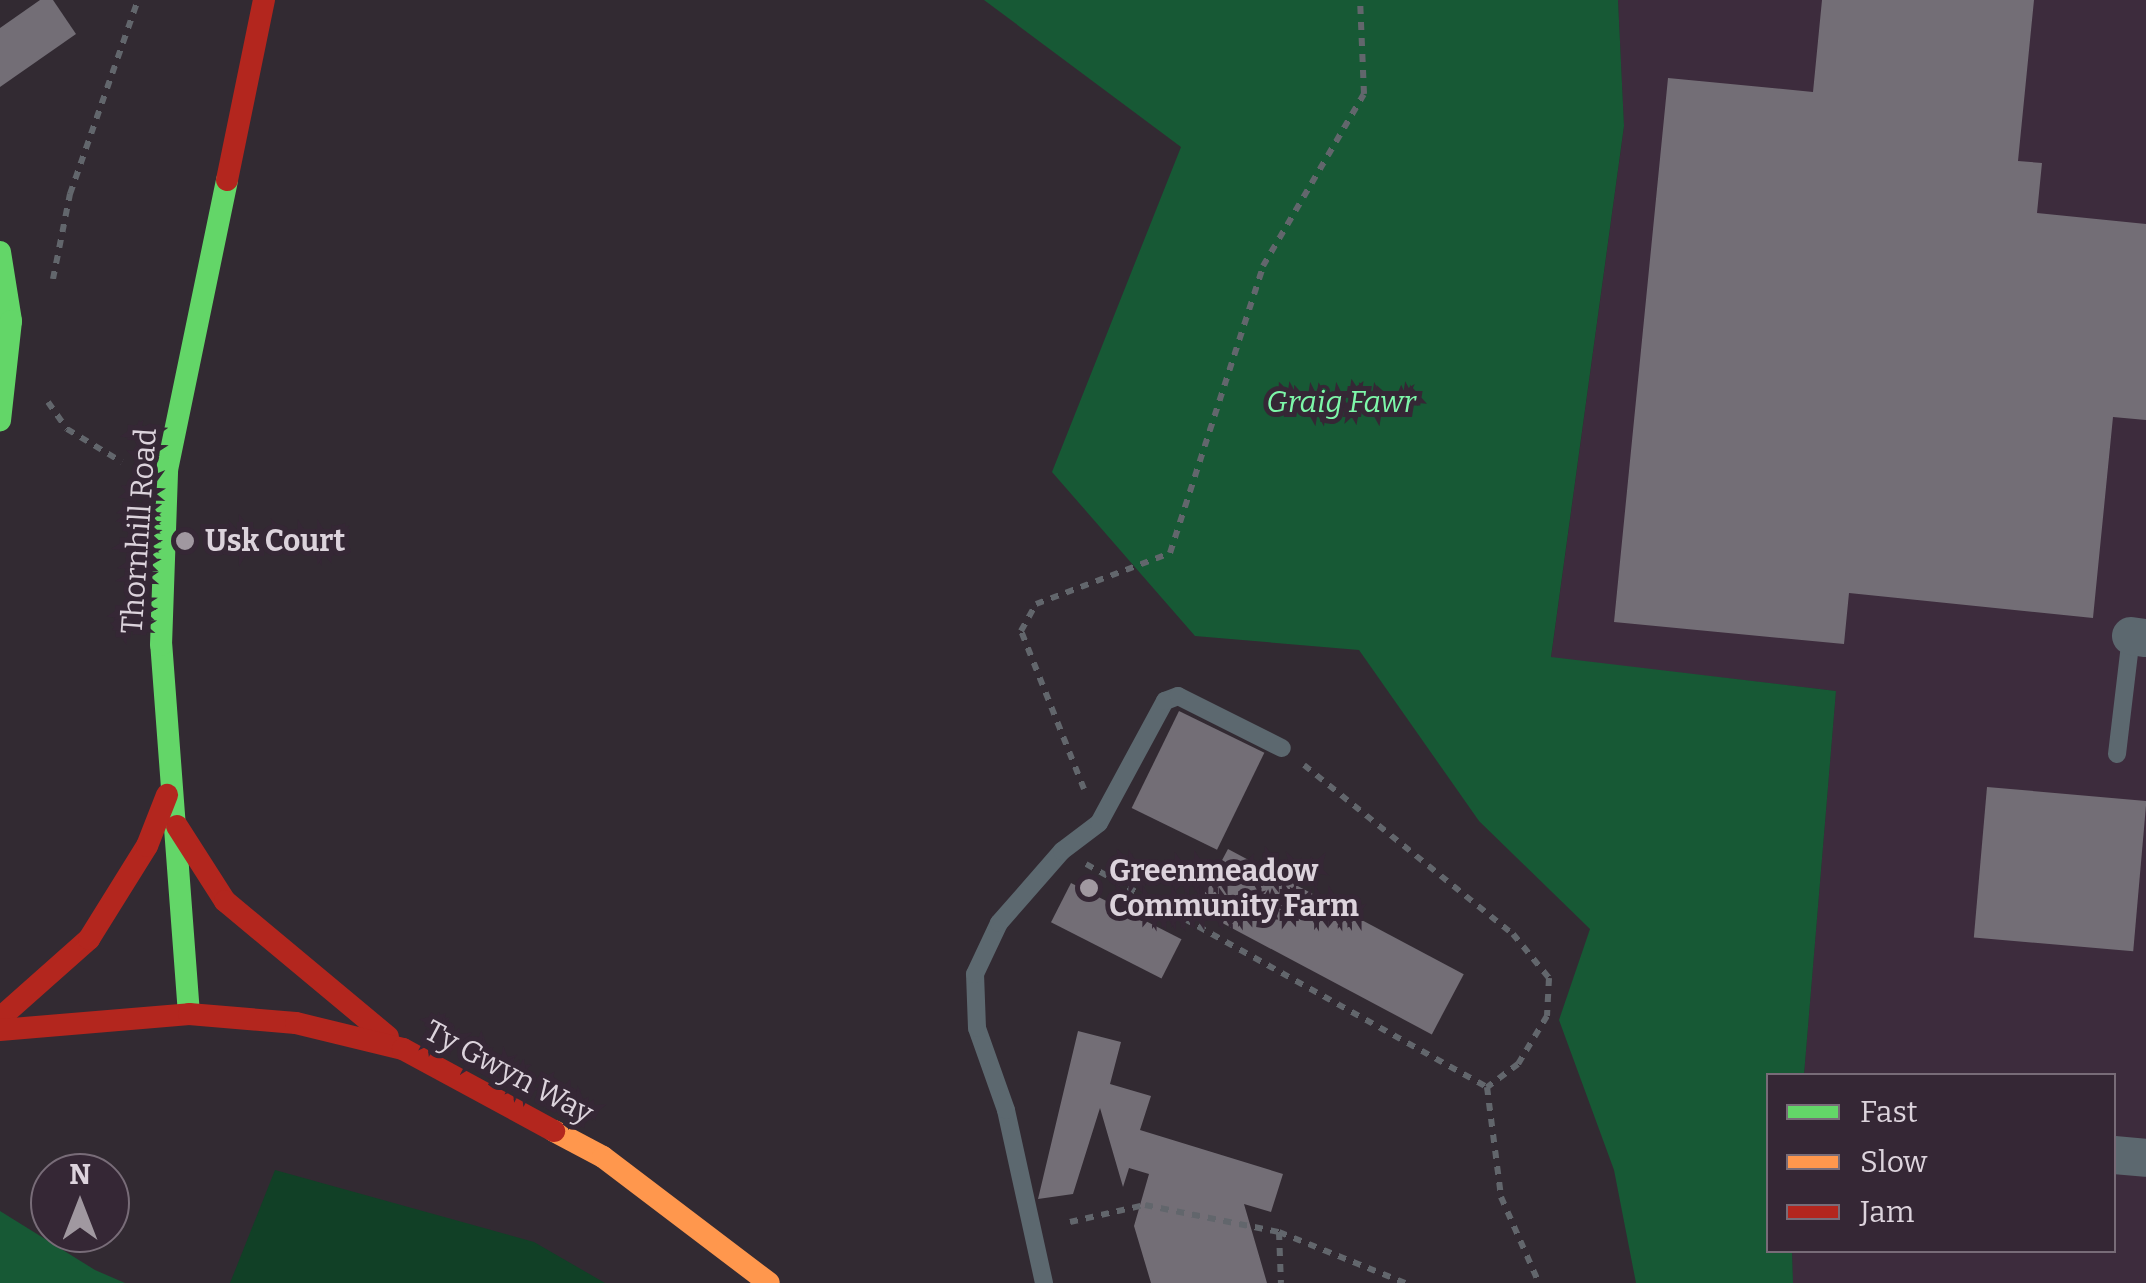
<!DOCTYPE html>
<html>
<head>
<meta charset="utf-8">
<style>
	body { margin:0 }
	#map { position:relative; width:2146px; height:1283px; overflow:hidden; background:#322a32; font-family:Bitter,serif }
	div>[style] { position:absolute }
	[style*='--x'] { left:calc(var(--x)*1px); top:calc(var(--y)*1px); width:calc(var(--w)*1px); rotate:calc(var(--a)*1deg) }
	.built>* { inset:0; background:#3d2c3d }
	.green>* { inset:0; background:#114026 }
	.forest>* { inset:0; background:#175935 }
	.building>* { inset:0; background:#736e76; transform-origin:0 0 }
	.path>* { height:6px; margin-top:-3px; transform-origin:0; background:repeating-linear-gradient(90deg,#62666c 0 8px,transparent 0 16px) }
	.lane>* { height:18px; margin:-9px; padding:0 9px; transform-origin:9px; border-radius:9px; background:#5c686f }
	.street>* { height:38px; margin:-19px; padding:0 19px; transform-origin:19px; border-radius:19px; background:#5c686f }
	.fast>* { height:22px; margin:-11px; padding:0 11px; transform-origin:11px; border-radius:11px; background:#63d668 }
	.slow>* { height:22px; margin:-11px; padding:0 11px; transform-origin:11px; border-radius:11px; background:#ff974d }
	.jam>* { height:22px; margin:-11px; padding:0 11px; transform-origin:11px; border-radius:11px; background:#b3261e }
	.dots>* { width:28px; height:28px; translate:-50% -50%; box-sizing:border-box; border:5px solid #352735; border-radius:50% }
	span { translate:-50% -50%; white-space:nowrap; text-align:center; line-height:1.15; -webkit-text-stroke:10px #352735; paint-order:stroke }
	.park-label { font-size:30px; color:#7df7a9; font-style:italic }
	.street-label { font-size:30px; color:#dcd3dc }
	.poi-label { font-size:30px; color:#dcd3dc; font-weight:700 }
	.left { translate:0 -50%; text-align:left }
	.legend { position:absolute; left:1766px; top:1073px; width:350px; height:180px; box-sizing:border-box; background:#352735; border:2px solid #786c78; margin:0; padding:12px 18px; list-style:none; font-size:30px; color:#dcd3dc }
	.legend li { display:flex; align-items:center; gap:20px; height:50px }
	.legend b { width:50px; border:2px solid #786c78 }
	.north { position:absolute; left:30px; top:1153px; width:100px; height:100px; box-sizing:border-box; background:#352735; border:2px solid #786c78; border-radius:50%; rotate:0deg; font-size:28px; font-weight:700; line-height:40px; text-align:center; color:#dcd3dc }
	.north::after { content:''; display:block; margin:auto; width:35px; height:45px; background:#a098a0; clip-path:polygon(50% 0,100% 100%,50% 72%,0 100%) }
</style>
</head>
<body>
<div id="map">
	<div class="built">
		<i style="clip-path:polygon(1618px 0,2146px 0,2146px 1283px,1793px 1283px,1792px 1251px,2114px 1250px,2114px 1076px,1804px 1075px,1836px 691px,1551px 658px,1624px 127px)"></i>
	</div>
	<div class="green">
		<i style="clip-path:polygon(275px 1170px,534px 1242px,605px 1283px,230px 1283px)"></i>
	</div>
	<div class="forest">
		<i style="clip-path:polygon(984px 0,1618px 0,1624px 126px,1551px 657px,1836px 691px,1804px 1075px,1768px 1076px,1768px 1250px,1792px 1251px,1793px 1283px,1636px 1283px,1614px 1170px,1559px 1020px,1590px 929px,1479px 821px,1359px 650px,1195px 636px,1052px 472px,1181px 147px)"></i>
		<i style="clip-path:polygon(0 1211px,95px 1270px,125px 1283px,0 1283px)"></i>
	</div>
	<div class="building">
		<i style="clip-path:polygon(40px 0,53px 0,76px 34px,0 87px,0 28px)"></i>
		<i style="clip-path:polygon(1822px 0,2034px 0,2018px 161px,2042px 163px,2037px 213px,2146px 224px,2146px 420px,2113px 417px,2093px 618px,1849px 593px,1844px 644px,1614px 622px,1668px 78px,1813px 92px)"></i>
		<i style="left:1179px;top:711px;width:95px;height:108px;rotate:26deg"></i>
		<i style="left:1987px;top:787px;width:160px;height:151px;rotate:5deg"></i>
		<i style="left:1228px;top:849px;width:267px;height:68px;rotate:28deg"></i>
		<i style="left:1071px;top:883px;width:124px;height:44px;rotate:27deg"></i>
		<i style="clip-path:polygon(1078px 1031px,1121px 1042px,1110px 1084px,1151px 1096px,1140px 1130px,1283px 1174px,1271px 1212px,1244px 1204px,1267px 1283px,1151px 1283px,1134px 1226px,1149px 1174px,1129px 1168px,1123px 1187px,1100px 1108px,1073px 1194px,1038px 1199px)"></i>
	</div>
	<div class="path">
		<i style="--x:53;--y:279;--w:87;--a:-78.7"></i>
		<i style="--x:70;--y:194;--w:206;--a:-70.7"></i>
		<i style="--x:48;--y:402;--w:33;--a:55"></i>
		<i style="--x:67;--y:429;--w:64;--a:31"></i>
		<i style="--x:1304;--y:765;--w:269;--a:39"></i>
		<i style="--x:1513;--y:934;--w:57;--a:50.7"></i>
		<i style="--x:1549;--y:978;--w:38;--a:93"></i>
		<i style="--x:1547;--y:1016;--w:56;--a:121.1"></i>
		<i style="--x:1518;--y:1064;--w:39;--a:143"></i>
		<i style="--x:1084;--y:789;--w:170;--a:-111.7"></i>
		<i style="--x:1021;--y:631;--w:31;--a:-61"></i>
		<i style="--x:1036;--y:604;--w:143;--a:-20.8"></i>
		<i style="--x:1170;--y:553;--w:302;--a:-72"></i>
		<i style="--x:1263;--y:266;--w:199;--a:-59.6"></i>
		<i style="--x:1364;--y:94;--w:94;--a:-92.4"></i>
		<i style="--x:1086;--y:864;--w:459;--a:29.1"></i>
		<i style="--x:1487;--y:1087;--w:111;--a:82.7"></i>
		<i style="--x:1501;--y:1197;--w:94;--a:66.2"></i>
		<i style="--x:1070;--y:1222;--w:77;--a:-12.8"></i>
		<i style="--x:1145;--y:1205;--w:137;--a:11.4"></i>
		<i style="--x:1279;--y:1232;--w:136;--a:22"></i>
		<i style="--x:1279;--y:1232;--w:51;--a:87.8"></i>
	</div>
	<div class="lane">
		<i style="--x:2117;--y:754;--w:119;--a:-83.2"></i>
		<i style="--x:1044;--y:1283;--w:177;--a:-102.4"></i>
		<i style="--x:1006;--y:1110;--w:87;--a:-109.5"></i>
		<i style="--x:977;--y:1028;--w:54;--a:-92.1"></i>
		<i style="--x:975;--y:974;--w:56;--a:-64.8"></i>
		<i style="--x:999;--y:923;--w:96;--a:-48.8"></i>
		<i style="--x:1062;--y:851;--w:46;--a:-37.1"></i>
		<i style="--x:1099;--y:823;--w:139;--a:-61.6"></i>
		<i style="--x:1165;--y:701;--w:14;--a:-21"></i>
		<i style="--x:1178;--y:696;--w:116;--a:26.6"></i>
	</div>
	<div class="street">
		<i style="--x:2131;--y:636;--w:15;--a:8"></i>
		<i style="--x:2114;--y:1155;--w:32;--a:5"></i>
	</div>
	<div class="fast">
		<i style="--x:0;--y:252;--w:70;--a:80.9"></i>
		<i style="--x:11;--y:321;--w:100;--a:96.3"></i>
		<i style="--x:189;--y:1014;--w:370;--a:-94.3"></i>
		<i style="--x:161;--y:645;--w:175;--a:-88"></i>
		<i style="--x:167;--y:470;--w:296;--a:-78.3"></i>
	</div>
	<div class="slow">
		<i style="--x:554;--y:1131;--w:55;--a:28"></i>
		<i style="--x:603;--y:1157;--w:208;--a:37.2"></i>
	</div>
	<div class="jam">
		<i style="--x:227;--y:180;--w:184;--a:-78.4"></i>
		<i style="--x:177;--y:826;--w:89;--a:57.4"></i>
		<i style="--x:225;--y:901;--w:212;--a:39.8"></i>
		<i style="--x:0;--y:1018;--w:119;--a:-41.6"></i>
		<i style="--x:89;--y:939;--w:110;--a:-58.1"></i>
		<i style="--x:147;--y:846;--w:55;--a:-68.6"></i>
		<i style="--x:0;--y:1030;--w:190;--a:-4.8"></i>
		<i style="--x:189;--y:1014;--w:107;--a:4.8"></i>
		<i style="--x:296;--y:1023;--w:110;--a:13.7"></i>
		<i style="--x:403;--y:1049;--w:172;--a:28.5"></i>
	</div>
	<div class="dots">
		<i style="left:185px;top:541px;background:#a098a0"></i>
		<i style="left:1089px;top:888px;background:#a098a0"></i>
	</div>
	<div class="park-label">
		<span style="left:1341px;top:402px">Graig Fawr</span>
	</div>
	<div class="street-label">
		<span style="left:139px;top:531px;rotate:-86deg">Thornhill Road</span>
		<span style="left:509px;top:1072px;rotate:28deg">Ty Gwyn Way</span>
	</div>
	<div class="poi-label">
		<span class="left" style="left:205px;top:541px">Usk Court</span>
		<span class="left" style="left:1109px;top:888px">Greenmeadow<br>Community Farm</span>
	</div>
	<ul class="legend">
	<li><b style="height:12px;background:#63d668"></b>Fast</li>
	<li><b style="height:12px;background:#ff974d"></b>Slow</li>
	<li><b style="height:12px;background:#b3261e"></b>Jam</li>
	</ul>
	<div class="north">N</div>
</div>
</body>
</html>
